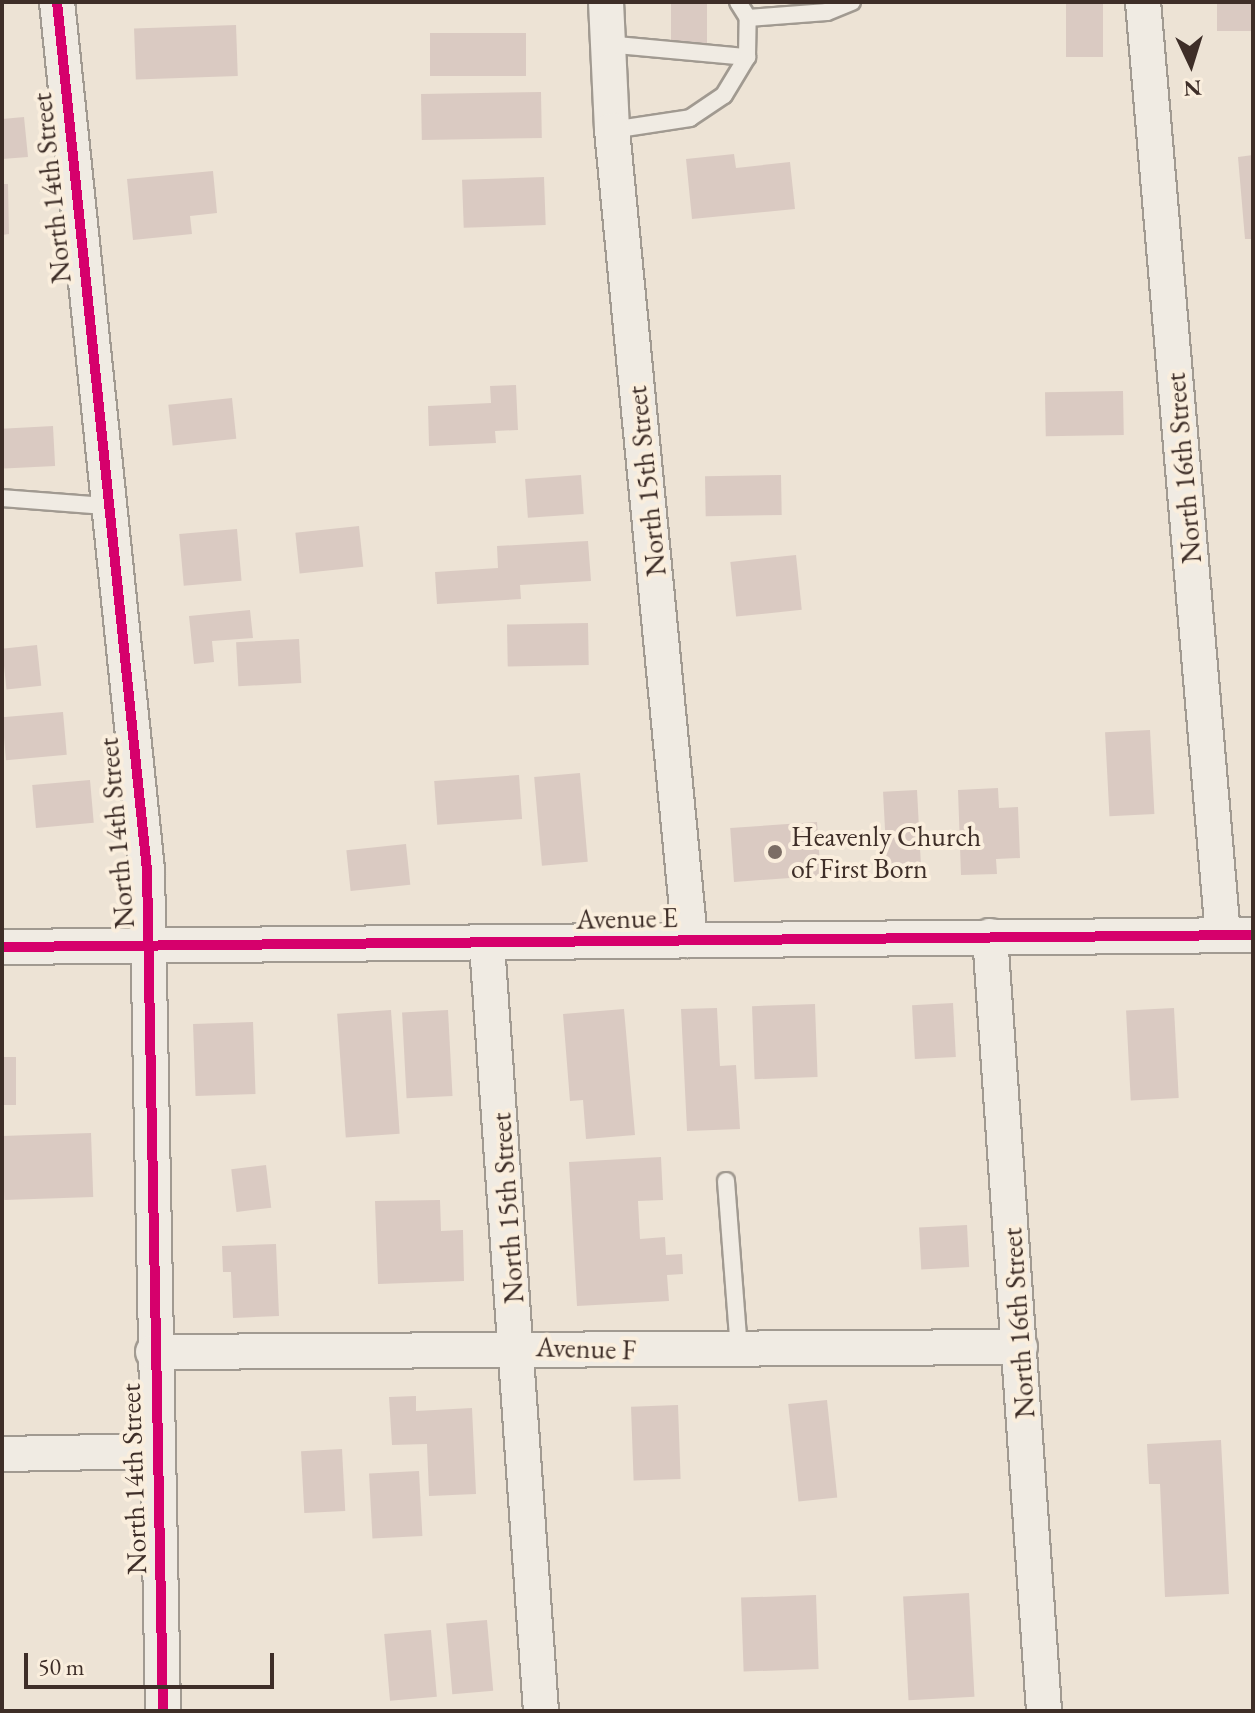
<!DOCTYPE html>
<html>
<head>
<meta charset="utf-8">
<style>
	body { margin:0 }
	#map { position:relative; width:1255px; height:1713px; overflow:hidden; background:#ede3d5; font-family:"EB Garamond",serif }
	div>[style] { position:absolute }
	[style*='--x'] { left:calc(var(--x)*1px); top:calc(var(--y)*1px); width:calc(var(--w)*1px); rotate:calc(var(--a)*1deg) }
	.building>* { inset:0; background:#dacac2; transform-origin:0 0 }
	.roads { filter:drop-shadow(2px 0 #a19a91) drop-shadow(-2px 0 #a19a91) drop-shadow(0 2px #a19a91) drop-shadow(0 -2px #a19a91) }
	.service>* { height:16px; margin:-8px; padding:0 8px; transform-origin:8px; border-radius:8px; background:#f0ebe3 }
	.minor>* { height:34px; margin:-17px; padding:0 17px; transform-origin:17px; border-radius:17px; background:#f0ebe3 }
	.cycleway>* { height:10px; margin:-5px; padding:0 5px; transform-origin:5px; border-radius:5px; background:#d6006c }
	.dots>* { width:22px; height:22px; translate:-50% -50%; box-sizing:border-box; border:4px solid #faeedd; border-radius:50% }
	span { translate:-50% -50%; white-space:nowrap; text-align:center; line-height:1.15; -webkit-text-stroke:8px #faeedd; paint-order:stroke }
	.street-label { font-size:28px; color:#3e2e28 }
	.poi-label { font-size:28px; color:#3e2e28 }
	.left { translate:0 -50%; text-align:left }
	.frame { position:absolute; inset:0; border:4px solid #3e2e28; pointer-events:none }
	.north { position:absolute; left:1151px; top:24px; width:80px; height:80px; -webkit-text-stroke:6px #faeedd; paint-order:stroke; rotate:176deg; font-size:22px; font-weight:700; line-height:32px; text-align:center; color:#3e2e28 }
	.north::after { content:''; display:block; margin:auto; width:28px; height:36px; background:#3e2e28; clip-path:polygon(50% 0,100% 100%,50% 72%,0 100%) }
	.scale { position:absolute; left:24px; top:1653px; width:250px; height:36px; box-sizing:border-box; border:4px solid #3e2e28; border-top:0; padding-left:10px; font-size:24px; line-height:28px; white-space:nowrap; color:#3e2e28; -webkit-text-stroke:6px #faeedd; paint-order:stroke }
</style>
</head>
<body>
<div id="map">
	<div class="building">
		<i style="left:671px;top:2px;width:36px;height:42px"></i>
		<i style="left:1066px;top:2px;width:37px;height:55px"></i>
		<i style="left:1217px;top:2px;width:36px;height:29px"></i>
		<i style="left:236px;top:25px;width:51px;height:102px;rotate:88deg"></i>
		<i style="left:526px;top:33px;width:43px;height:96px;rotate:90deg"></i>
		<i style="left:541px;top:92px;width:46px;height:120px;rotate:89deg"></i>
		<i style="clip-path:polygon(24px 117px,28px 157px,2px 159px,2px 119px)"></i>
		<i style="clip-path:polygon(734px 154px,736px 168px,790px 162px,795px 209px,692px 219px,686px 159px)"></i>
		<i style="clip-path:polygon(1253px 155px,1253px 239px,1245px 239px,1238px 157px)"></i>
		<i style="clip-path:polygon(213px 171px,217px 213px,190px 216px,192px 234px,133px 240px,127px 179px)"></i>
		<i style="left:544px;top:177px;width:48px;height:82px;rotate:88deg"></i>
		<i style="clip-path:polygon(2px 184px,8px 184px,9px 234px,2px 235px)"></i>
		<i style="clip-path:polygon(516px 385px,518px 430px,495px 431px,496px 443px,429px 446px,428px 406px,491px 403px,490px 386px)"></i>
		<i style="left:1123px;top:391px;width:44px;height:78px;rotate:89deg"></i>
		<i style="left:232px;top:398px;width:41px;height:64px;rotate:84deg"></i>
		<i style="left:53px;top:426px;width:40px;height:51px;rotate:87deg"></i>
		<i style="left:581px;top:475px;width:39px;height:56px;rotate:86deg"></i>
		<i style="left:781px;top:475px;width:40px;height:76px;rotate:89deg"></i>
		<i style="left:359px;top:526px;width:41px;height:64px;rotate:84deg"></i>
		<i style="left:237px;top:529px;width:52px;height:58px;rotate:85deg"></i>
		<i style="clip-path:polygon(588px 541px,591px 581px,520px 585px,521px 599px,437px 604px,435px 572px,498px 568px,497px 546px)"></i>
		<i style="left:796px;top:555px;width:55px;height:66px;rotate:84deg"></i>
		<i style="clip-path:polygon(250px 610px,253px 638px,212px 641px,214px 662px,194px 664px,189px 616px)"></i>
		<i style="left:588px;top:623px;width:42px;height:81px;rotate:89deg"></i>
		<i style="left:299px;top:639px;width:44px;height:63px;rotate:87deg"></i>
		<i style="left:37px;top:645px;width:41px;height:35px;rotate:84deg"></i>
		<i style="left:63px;top:712px;width:43px;height:61px;rotate:85deg"></i>
		<i style="left:1150px;top:730px;width:84px;height:45px;rotate:87deg"></i>
		<i style="left:580px;top:773px;width:89px;height:46px;rotate:85deg"></i>
		<i style="left:519px;top:775px;width:44px;height:85px;rotate:86deg"></i>
		<i style="left:90px;top:780px;width:43px;height:58px;rotate:85deg"></i>
		<i style="clip-path:polygon(998px 788px,999px 808px,1018px 807px,1020px 858px,996px 859px,997px 874px,961px 875px,958px 790px)"></i>
		<i style="left:917px;top:790px;width:75px;height:34px;rotate:87deg"></i>
		<i style="left:817px;top:822px;width:54px;height:87px;rotate:86deg"></i>
		<i style="left:406px;top:844px;width:41px;height:60px;rotate:84deg"></i>
		<i style="left:953px;top:1003px;width:54px;height:41px;rotate:87deg"></i>
		<i style="left:815px;top:1004px;width:73px;height:63px;rotate:88deg"></i>
		<i style="clip-path:polygon(717px 1008px,720px 1066px,736px 1065px,740px 1129px,687px 1131px,681px 1009px)"></i>
		<i style="left:1174px;top:1008px;width:90px;height:48px;rotate:87deg"></i>
		<i style="clip-path:polygon(624px 1009px,635px 1135px,586px 1139px,583px 1100px,570px 1101px,563px 1014px)"></i>
		<i style="left:391px;top:1010px;width:124px;height:54px;rotate:86deg"></i>
		<i style="left:448px;top:1010px;width:86px;height:46px;rotate:87deg"></i>
		<i style="left:253px;top:1022px;width:72px;height:60px;rotate:88deg"></i>
		<i style="left:16px;top:1057px;width:48px;height:14px;rotate:90deg"></i>
		<i style="left:91px;top:1133px;width:64px;height:89px;rotate:88deg"></i>
		<i style="clip-path:polygon(661px 1157px,663px 1200px,638px 1201px,640px 1239px,665px 1237px,666px 1255px,682px 1254px,683px 1274px,667px 1275px,669px 1301px,577px 1306px,569px 1162px)"></i>
		<i style="left:266px;top:1165px;width:43px;height:35px;rotate:83deg"></i>
		<i style="clip-path:polygon(440px 1200px,441px 1231px,463px 1230px,464px 1281px,378px 1284px,375px 1201px)"></i>
		<i style="left:967px;top:1225px;width:42px;height:48px;rotate:87deg"></i>
		<i style="clip-path:polygon(276px 1244px,279px 1316px,233px 1318px,231px 1272px,223px 1272px,222px 1246px)"></i>
		<i style="clip-path:polygon(416px 1396px,416px 1411px,472px 1408px,476px 1494px,429px 1496px,427px 1444px,392px 1445px,389px 1397px)"></i>
		<i style="left:827px;top:1400px;width:98px;height:39px;rotate:84deg"></i>
		<i style="left:678px;top:1405px;width:74px;height:47px;rotate:88deg"></i>
		<i style="clip-path:polygon(1221px 1440px,1229px 1594px,1165px 1597px,1160px 1484px,1149px 1484px,1147px 1444px)"></i>
		<i style="left:342px;top:1449px;width:62px;height:41px;rotate:87deg"></i>
		<i style="left:419px;top:1471px;width:65px;height:50px;rotate:87deg"></i>
		<i style="left:969px;top:1593px;width:104px;height:66px;rotate:87deg"></i>
		<i style="left:816px;top:1595px;width:74px;height:75px;rotate:88deg"></i>
		<i style="left:487px;top:1620px;width:71px;height:41px;rotate:85deg"></i>
		<i style="left:431px;top:1630px;width:67px;height:47px;rotate:85deg"></i>
	</div>
	<div class="roads">
		<div class="service">
			<i style="--x:748;--y:18;--w:79;--a:-4.3"></i>
			<i style="--x:827;--y:12;--w:27;--a:-22"></i>
			<i style="--x:606;--y:44;--w:142;--a:5.3"></i>
			<i style="--x:747;--y:57;--w:39;--a:-89"></i>
			<i style="--x:748;--y:18;--w:19;--a:-122"></i>
			<i style="--x:612;--y:130;--w:79;--a:-8.7"></i>
			<i style="--x:690;--y:118;--w:41;--a:-34.1"></i>
			<i style="--x:724;--y:95;--w:44;--a:-58.8"></i>
			<i style="--x:2;--y:498;--w:105;--a:4.4"></i>
			<i style="--x:726;--y:1181;--w:169;--a:85.6"></i>
		</div>
		<div class="minor">
			<i style="--x:57;--y:2;--w:873;--a:84.08"></i>
			<i style="--x:147;--y:870;--w:841;--a:88.91"></i>
			<i style="--x:606;--y:2;--w:128;--a:87.3"></i>
			<i style="--x:612;--y:130;--w:814;--a:84.5"></i>
			<i style="--x:1143;--y:2;--w:936;--a:85.1"></i>
			<i style="--x:990;--y:936;--w:777;--a:86.01"></i>
			<i style="--x:487;--y:945;--w:768;--a:85.97"></i>
			<i style="--x:2;--y:947;--w:1251;--a:-0.55"></i>
			<i style="--x:153;--y:1352;--w:867;--a:-0.33"></i>
			<i style="--x:2;--y:1454;--w:154;--a:-1.1"></i>
		</div>
	</div>
	<div class="cycleway">
		<i style="--x:57;--y:2;--w:873;--a:84.08"></i>
		<i style="--x:147;--y:870;--w:841;--a:88.91"></i>
		<i style="--x:2;--y:947;--w:1251;--a:-0.55"></i>
	</div>
	<div class="dots">
		<i style="left:775px;top:852px;background:#7b6d65"></i>
	</div>
	<div class="street-label">
		<span style="left:51px;top:188px;rotate:-96deg">North 14th Street</span>
		<span style="left:1183px;top:468px;rotate:-95deg">North 16th Street</span>
		<span style="left:646px;top:481px;rotate:-96deg">North 15th Street</span>
		<span style="left:116px;top:833px;rotate:-95deg">North 14th Street</span>
		<span style="left:627px;top:918px;rotate:-1deg">Avenue E</span>
		<span style="left:507px;top:1208px;rotate:-94deg">North 15th Street</span>
		<span style="left:1018px;top:1323px;rotate:-94deg">North 16th Street</span>
		<span style="left:586px;top:1348px;rotate:2deg">Avenue F</span>
		<span style="left:133px;top:1479px;rotate:-92deg">North 14th Street</span>
	</div>
	<div class="poi-label">
		<span class="left" style="left:791px;top:852px">Heavenly Church<br>of First Born</span>
	</div>
	<div class="frame"></div>
	<div class="north">N</div>
	<div class="scale">50 m</div>
</div>
</body>
</html>
